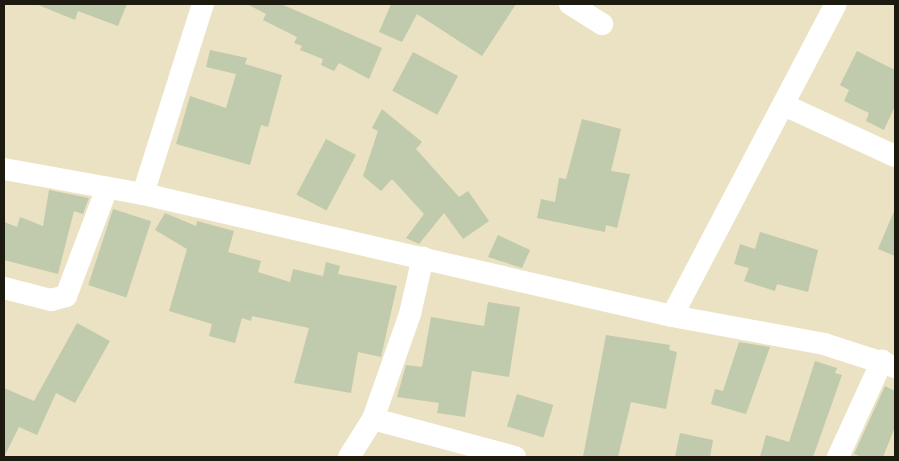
<!DOCTYPE html>
<html>
<head>
<meta charset="utf-8">
<style>
  body { margin:0 }
  #map { position:relative; width:899px; height:461px; overflow:hidden; background:#eae2c2; font-family:Signika,sans-serif }
  div>[style] { position:absolute }
  .building>* { inset:0; background:#c0caac; transform-origin:0 0 }
  .minor>* { height:22px; margin:-11px; padding:0 11px; transform-origin:11px; border-radius:11px; background:#fff }
  span { translate:-50% -50%; white-space:nowrap; text-align:center; line-height:1.15; -webkit-text-stroke:5px #eae2c2; paint-order:stroke }
  .frame { position:absolute; inset:0; border:5px solid #1d1a0f; pointer-events:none }
</style>
</head>
<body>
<div id="map">
  <div class="building">
    <div style="clip-path:polygon(36px 4px,127px 4px,118px 26px,78px 11px,75px 20px)"></div>
    <div style="clip-path:polygon(247px 4px,281px 4px,382px 48px,369px 79px,339px 63px,334px 71px,321px 65px,323px 59px,300px 50px,302px 46px,294px 43px,297px 37px,263px 20px,266px 14px)"></div>
    <div style="clip-path:polygon(391px 4px,516px 4px,482px 56px,417px 14px,402px 42px,379px 32px)"></div>
    <div style="clip-path:polygon(210px 50px,247px 58px,245px 64px,282px 75px,268px 127px,261px 125px,250px 165px,176px 144px,190px 96px,226px 108px,236px 74px,206px 67px)"></div>
    <div style="clip-path:polygon(857px 51px,895px 70px,895px 106px,884px 130px,866px 121px,869px 113px,844px 101px,849px 90px,840px 85px)"></div>
    <div style="left:413px;top:52px;width:51px;height:44px;rotate:28deg"></div>
    <div style="clip-path:polygon(382px 109px,422px 142px,416px 149px,459px 197px,468px 191px,489px 221px,463px 239px,444px 213px,419px 244px,406px 238px,424px 214px,392px 179px,381px 191px,363px 176px,378px 131px,372px 128px)"></div>
    <div style="clip-path:polygon(582px 119px,621px 129px,611px 171px,630px 174px,617px 228px,606px 225px,605px 232px,537px 218px,541px 199px,555px 202px,559px 178px,566px 179px)"></div>
    <div style="left:326px;top:139px;width:34px;height:63px;rotate:28deg"></div>
    <div style="clip-path:polygon(49px 190px,89px 198px,83px 214px,74px 211px,58px 274px,4px 260px,4px 222px,17px 227px,20px 217px,43px 226px)"></div>
    <div style="left:113px;top:209px;width:40px;height:80px;rotate:18deg"></div>
    <div style="clip-path:polygon(895px 209px,895px 256px,878px 249px)"></div>
    <div style="clip-path:polygon(165px 213px,196px 226px,197px 221px,234px 231px,228px 252px,261px 261px,258px 272px,290px 282px,293px 269px,323px 276px,326px 262px,340px 266px,338px 274px,397px 286px,381px 357px,358px 352px,351px 393px,294px 383px,309px 328px,252px 316px,251px 321px,242px 318px,235px 343px,209px 336px,212px 324px,169px 311px,187px 249px,155px 230px)"></div>
    <div style="clip-path:polygon(760px 232px,818px 250px,808px 292px,777px 284px,775px 291px,744px 281px,749px 268px,734px 264px,740px 244px,755px 249px)"></div>
    <div style="clip-path:polygon(498px 235px,530px 250px,522px 268px,488px 257px)"></div>
    <div style="clip-path:polygon(488px 302px,520px 307px,509px 377px,472px 371px,465px 417px,437px 413px,439px 403px,397px 397px,406px 365px,422px 367px,431px 317px,484px 326px)"></div>
    <div style="clip-path:polygon(77px 323px,110px 341px,75px 403px,56px 393px,37px 435px,19px 427px,4px 457px,4px 388px,34px 401px)"></div>
    <div style="clip-path:polygon(606px 335px,670px 345px,669px 350px,677px 352px,666px 409px,631px 402px,618px 457px,583px 457px)"></div>
    <div style="clip-path:polygon(739px 342px,770px 347px,746px 414px,711px 404px,715px 389px,723px 391px)"></div>
    <div style="clip-path:polygon(815px 361px,837px 368px,835px 373px,842px 375px,813px 457px,760px 457px,766px 435px,789px 442px)"></div>
    <div style="clip-path:polygon(885px 386px,895px 391px,895px 427px,883px 457px,862px 457px,854px 454px)"></div>
    <div style="left:517px;top:394px;width:38px;height:34px;rotate:17deg"></div>
    <div style="clip-path:polygon(680px 433px,713px 440px,710px 457px,675px 457px)"></div>
  </div>
  <div class="minor">
    <div style="left:570px;top:4px;width:38px;rotate:32deg"></div>
    <div style="left:784px;top:105px;width:122px;rotate:24.7deg"></div>
    <div style="left:4px;top:169px;width:141px;rotate:10.2deg"></div>
    <div style="left:143px;top:194px;width:543px;rotate:12.99deg"></div>
    <div style="left:672px;top:316px;width:155px;rotate:10.4deg"></div>
    <div style="left:824px;top:344px;width:75px;rotate:17.9deg"></div>
    <div style="left:143px;top:194px;width:199px;rotate:-72.5deg"></div>
    <div style="left:4px;top:288px;width:49px;rotate:14.3deg"></div>
    <div style="left:51px;top:300px;width:16px;rotate:-15deg"></div>
    <div style="left:66px;top:296px;width:116px;rotate:-69.2deg"></div>
    <div style="left:672px;top:316px;width:352px;rotate:-62.3deg"></div>
    <div style="left:373px;top:419px;width:147px;rotate:15deg"></div>
    <div style="left:349px;top:457px;width:45px;rotate:-57.7deg"></div>
    <div style="left:373px;top:419px;width:111px;rotate:-70.6deg"></div>
    <div style="left:410px;top:314px;width:58px;rotate:-77.2deg"></div>
    <div style="left:838px;top:457px;width:106px;rotate:-65.4deg"></div>
  </div>
  <div class="frame"></div>
</div>
</body>
</html>
